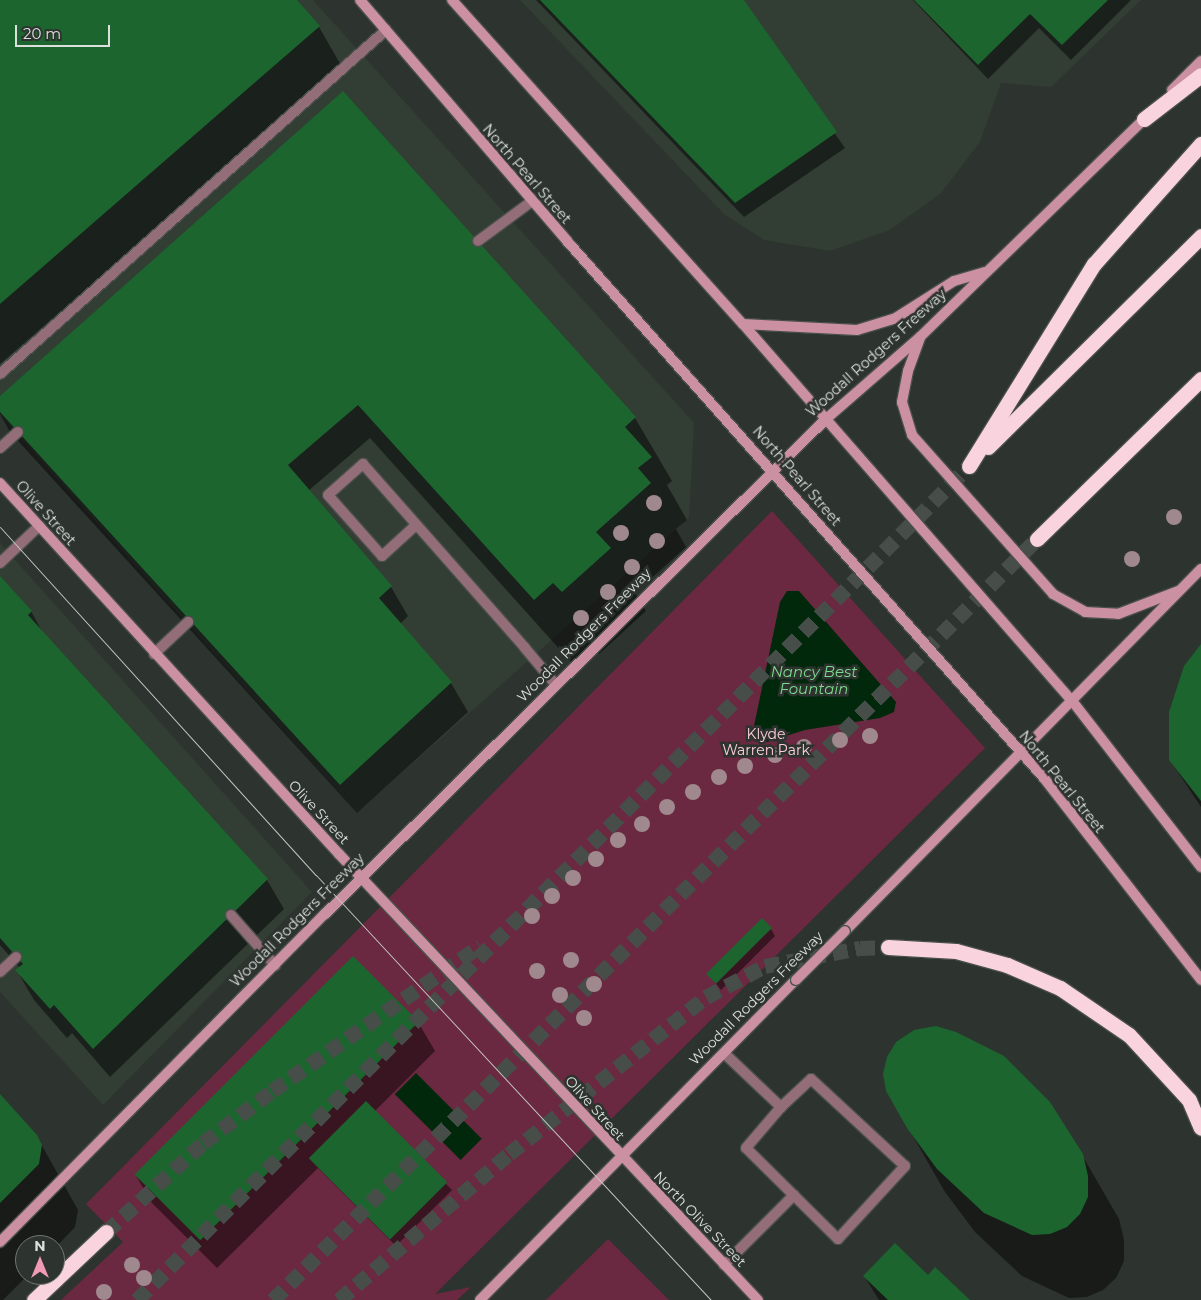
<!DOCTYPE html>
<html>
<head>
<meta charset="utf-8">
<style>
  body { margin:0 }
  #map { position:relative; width:1201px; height:1300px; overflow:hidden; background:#2d332e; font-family:Montserrat,sans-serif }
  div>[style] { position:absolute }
  .built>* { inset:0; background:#323d33 }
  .green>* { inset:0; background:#6b2841 }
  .water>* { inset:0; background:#02280c; transform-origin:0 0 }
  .shadow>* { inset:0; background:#0007 }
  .building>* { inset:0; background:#1c652f; transform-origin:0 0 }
  .motorway-tunnel>* { height:15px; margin-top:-7.5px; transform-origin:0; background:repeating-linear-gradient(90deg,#474d48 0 15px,transparent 0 23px) }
  .roads { filter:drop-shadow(1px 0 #494f4a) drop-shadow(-1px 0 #494f4a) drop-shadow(0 1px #494f4a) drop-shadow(0 -1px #494f4a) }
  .service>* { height:10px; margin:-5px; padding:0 5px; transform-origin:5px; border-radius:5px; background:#936e79 }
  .secondary>* { height:10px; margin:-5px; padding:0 5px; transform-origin:5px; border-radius:5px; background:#cb90a1 }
  .motorway>* { height:15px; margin:-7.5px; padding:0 7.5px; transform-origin:7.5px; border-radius:7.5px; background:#f9d4de }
  .tram>* { height:1px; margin:-0.5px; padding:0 0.5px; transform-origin:0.5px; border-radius:0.5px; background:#c4c8c5 }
  .bridges { filter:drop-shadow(1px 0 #494f4a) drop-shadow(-1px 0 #494f4a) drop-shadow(0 1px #494f4a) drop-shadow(0 -1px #494f4a) }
  .secondary-bridge>* { height:10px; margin:-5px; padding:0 5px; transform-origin:5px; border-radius:5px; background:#cb90a1 }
  .trees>* { width:16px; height:16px; margin:-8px; border-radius:50%; background:#a0898e }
  span { translate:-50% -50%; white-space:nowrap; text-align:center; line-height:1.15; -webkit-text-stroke:5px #2d332e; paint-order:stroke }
  .street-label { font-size:14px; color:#dce0dd }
  .park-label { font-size:14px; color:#ffcfdd }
  .water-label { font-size:15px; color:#7cda8d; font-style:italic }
  .north { position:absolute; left:15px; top:1235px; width:50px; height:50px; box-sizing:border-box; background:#2d332e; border:1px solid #737874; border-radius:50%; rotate:0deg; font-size:14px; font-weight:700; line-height:20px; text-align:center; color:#dce0dd }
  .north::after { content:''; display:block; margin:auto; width:18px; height:22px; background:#f09ab5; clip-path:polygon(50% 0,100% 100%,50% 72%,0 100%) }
  .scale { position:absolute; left:15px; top:25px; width:95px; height:22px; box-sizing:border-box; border:2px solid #dce0dd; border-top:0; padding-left:6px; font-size:15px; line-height:18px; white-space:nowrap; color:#dce0dd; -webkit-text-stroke:4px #2d332e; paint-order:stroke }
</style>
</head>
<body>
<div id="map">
  <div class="built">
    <div style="clip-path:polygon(0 0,313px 0,694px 423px,689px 518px,357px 813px,0 415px)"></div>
    <div style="clip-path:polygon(520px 0,1141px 0,1051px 87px,1001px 83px,980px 142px,941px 193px,890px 230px,830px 251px,764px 240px,724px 214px)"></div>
    <div style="clip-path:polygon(0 543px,312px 892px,103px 1105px,0 992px)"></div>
  </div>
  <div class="green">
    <div style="clip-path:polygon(772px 511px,985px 748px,435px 1294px,471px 1287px,457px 1300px,61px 1300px,123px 1242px,86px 1204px)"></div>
    <div style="clip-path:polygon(608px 1239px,669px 1300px,546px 1300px)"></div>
  </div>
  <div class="water">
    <div style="clip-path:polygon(787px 591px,799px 591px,896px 702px,894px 712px,880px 718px,805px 730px,767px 742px,757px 739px,754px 726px,780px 602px)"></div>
    <div style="left:416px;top:1073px;width:93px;height:30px;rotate:45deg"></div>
  </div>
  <div class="shadow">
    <div style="clip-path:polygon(0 0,295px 0,319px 27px,342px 67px,0 364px)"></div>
    <div style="clip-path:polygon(536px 0,742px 0,845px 148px,744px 217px)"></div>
    <div style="clip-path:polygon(913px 0,1131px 0,1071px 60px,1039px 28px,988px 79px)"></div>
    <div style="clip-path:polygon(343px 92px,635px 418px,672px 481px,667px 485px,687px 520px,676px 529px,686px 547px,635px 593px,646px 611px,599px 654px,590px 645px,571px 662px,370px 438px,308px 491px,391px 587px,408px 616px,400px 624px,451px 683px,468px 712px,357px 813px,10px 432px,0 414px,0 397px)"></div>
    <div style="clip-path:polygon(0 578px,31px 611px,44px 635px,267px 880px,284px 909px,110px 1077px,72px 1033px,67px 1038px,34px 1000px,17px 971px,20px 968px,0 945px)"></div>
    <div style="clip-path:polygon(1201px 646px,1201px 807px,1170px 760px)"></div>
    <div style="clip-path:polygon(771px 929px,775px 936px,721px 990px,709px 975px)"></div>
    <div style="clip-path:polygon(418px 1022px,435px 1051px,375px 1111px,452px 1190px,396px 1246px,318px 1168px,217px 1268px,152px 1203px,135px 1174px)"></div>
    <div style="clip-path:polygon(887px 1091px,1082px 1155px,1119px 1219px,1124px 1240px,1124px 1261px,1116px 1278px,1103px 1290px,1087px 1297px,1069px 1298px,1022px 1276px,975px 1232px,945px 1192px)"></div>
    <div style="clip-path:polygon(0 1095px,36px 1135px,78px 1210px,75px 1227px,55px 1248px,25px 1245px,25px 1275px,28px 1275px,3px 1300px,0 1300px)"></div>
    <div style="clip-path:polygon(864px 1276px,928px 1276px,968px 1300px,879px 1300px)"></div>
  </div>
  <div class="building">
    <div style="clip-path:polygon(0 0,297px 0,320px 26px,0 304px)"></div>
    <div style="clip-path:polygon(540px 0,744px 0,837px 132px,735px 203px)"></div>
    <div style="clip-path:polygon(914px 0,1108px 0,1062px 45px,1030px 14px,978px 65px)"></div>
    <div style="clip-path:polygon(343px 91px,636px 417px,625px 427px,652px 457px,638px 468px,651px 483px,596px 532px,611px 548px,562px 592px,553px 583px,534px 600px,358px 405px,288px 465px,392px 586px,379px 598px,452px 682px,340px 785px,0 412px,0 396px)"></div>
    <div style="clip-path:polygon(0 576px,32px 611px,28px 615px,268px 879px,93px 1049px,54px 1005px,50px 1009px,15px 970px,23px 964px,0 938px)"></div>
    <div style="clip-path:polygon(1201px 644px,1201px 801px,1169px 760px,1169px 712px,1184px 666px)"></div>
    <div style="left:762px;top:918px;width:14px;height:79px;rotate:45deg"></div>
    <div style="left:353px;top:956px;width:93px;height:309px;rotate:45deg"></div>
    <div style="clip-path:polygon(936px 1026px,956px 1032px,1004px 1056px,1050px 1102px,1083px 1154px,1088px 1176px,1088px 1197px,1080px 1214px,1067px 1227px,1050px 1234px,1032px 1235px,984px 1213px,937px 1169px,907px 1128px,886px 1091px,883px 1074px,887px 1057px,896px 1042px,914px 1030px)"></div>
    <div style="clip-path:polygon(0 1094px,37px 1135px,42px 1145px,39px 1164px,0 1203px)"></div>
    <div style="left:366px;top:1101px;width:115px;height:81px;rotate:45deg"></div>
    <div style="clip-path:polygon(895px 1243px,928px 1275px,935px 1267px,970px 1300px,888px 1300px,863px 1276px)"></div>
  </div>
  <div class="motorway-tunnel">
    <div style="left:106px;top:1232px;width:132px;rotate:-42.5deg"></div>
    <div style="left:203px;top:1143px;width:86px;rotate:-37deg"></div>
    <div style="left:272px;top:1091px;width:254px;rotate:-34.9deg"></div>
    <div style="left:137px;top:1300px;width:1178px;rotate:-45.07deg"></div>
    <div style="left:273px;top:1300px;width:1078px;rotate:-44.89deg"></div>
    <div style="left:339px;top:1300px;width:224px;rotate:-40.7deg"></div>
    <div style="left:509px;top:1154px;width:252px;rotate:-38.6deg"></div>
    <div style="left:706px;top:997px;width:67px;rotate:-27.7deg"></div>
    <div style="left:765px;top:966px;width:97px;rotate:-10.7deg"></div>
    <div style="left:860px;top:948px;width:28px;rotate:-2deg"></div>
  </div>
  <div class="roads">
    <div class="service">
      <div style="left:478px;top:241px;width:67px;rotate:-36.5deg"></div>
      <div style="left:0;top:374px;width:517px;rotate:-41.71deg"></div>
      <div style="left:0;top:448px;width:24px;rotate:-42deg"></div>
      <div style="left:416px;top:525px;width:46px;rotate:137.6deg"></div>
      <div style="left:382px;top:556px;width:81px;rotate:-131.5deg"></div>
      <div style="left:328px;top:495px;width:47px;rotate:-41.5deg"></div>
      <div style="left:363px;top:464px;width:245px;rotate:48.6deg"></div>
      <div style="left:525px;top:648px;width:48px;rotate:50deg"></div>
      <div style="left:0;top:563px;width:54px;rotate:-43.5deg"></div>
      <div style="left:154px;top:654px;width:47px;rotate:-43.3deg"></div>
      <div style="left:231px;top:915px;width:67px;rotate:48.7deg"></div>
      <div style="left:0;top:972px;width:22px;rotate:-43deg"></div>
      <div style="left:724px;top:1053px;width:79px;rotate:43.5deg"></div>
      <div style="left:781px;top:1107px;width:41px;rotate:-43deg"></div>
      <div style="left:811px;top:1079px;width:128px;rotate:42.8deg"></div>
      <div style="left:905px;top:1166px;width:99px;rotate:132.5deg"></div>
      <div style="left:838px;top:1239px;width:129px;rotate:-135.3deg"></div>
      <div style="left:746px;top:1148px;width:54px;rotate:-49.5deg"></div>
      <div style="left:724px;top:1265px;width:99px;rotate:-45deg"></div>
    </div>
    <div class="secondary">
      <div style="left:360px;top:0;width:318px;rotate:49.3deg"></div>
      <div style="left:567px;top:241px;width:718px;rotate:48.39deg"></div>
      <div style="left:1044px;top:778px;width:256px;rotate:52.1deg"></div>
      <div style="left:452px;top:0;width:435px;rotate:48.1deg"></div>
      <div style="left:743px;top:324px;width:502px;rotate:48.88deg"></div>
      <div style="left:1073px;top:702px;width:209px;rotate:52.2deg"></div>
      <div style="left:1172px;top:90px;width:41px;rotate:-45deg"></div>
      <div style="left:743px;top:324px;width:114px;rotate:3deg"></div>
      <div style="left:857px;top:330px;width:39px;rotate:-17deg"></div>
      <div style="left:894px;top:319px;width:71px;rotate:-32.3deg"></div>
      <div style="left:954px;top:281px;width:32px;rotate:-16deg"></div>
      <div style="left:920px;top:338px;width:35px;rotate:110deg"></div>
      <div style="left:908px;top:371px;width:32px;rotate:101deg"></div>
      <div style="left:902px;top:402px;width:34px;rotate:73deg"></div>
      <div style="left:912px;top:435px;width:213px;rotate:48.4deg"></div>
      <div style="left:1053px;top:594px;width:37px;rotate:29deg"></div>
      <div style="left:1085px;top:612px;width:33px;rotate:3deg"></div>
      <div style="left:1118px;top:614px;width:64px;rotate:-21deg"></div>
      <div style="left:0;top:483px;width:503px;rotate:47.58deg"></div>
      <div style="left:339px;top:854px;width:612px;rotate:46.79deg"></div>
      <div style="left:845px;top:931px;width:508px;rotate:-45.48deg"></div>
      <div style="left:0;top:1242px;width:462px;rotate:-45.3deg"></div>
      <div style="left:325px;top:914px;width:703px;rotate:-44.65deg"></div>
      <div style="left:825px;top:420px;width:126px;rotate:-41.1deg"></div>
      <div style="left:920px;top:337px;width:318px;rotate:-44.2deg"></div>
      <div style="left:480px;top:1300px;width:450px;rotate:-45.4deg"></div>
    </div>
    <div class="motorway">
      <div style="left:1144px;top:119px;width:72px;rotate:-37.7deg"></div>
      <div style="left:988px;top:447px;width:300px;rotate:-44.7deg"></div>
      <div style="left:969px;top:466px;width:238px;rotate:-58.3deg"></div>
      <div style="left:1094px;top:264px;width:161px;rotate:-48.3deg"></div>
      <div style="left:1037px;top:539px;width:229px;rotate:-44.3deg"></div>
      <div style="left:888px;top:947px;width:68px;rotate:3.4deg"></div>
      <div style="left:956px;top:951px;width:53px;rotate:15.4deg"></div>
      <div style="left:1007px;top:965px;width:58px;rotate:23.5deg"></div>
      <div style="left:1060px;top:988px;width:83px;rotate:34.3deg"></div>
      <div style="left:1129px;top:1035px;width:88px;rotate:47.3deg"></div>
      <div style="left:1189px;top:1100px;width:30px;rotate:67deg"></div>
      <div style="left:34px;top:1300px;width:99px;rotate:-43.4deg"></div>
    </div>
  </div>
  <div class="tram">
    <div style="left:0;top:527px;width:470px;rotate:47.8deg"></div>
    <div style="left:316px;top:875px;width:580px;rotate:47.1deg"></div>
  </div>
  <div class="bridges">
    <div class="secondary-bridge">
      <div style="left:796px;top:980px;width:69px;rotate:-45deg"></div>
    </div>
  </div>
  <div class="trees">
    <div style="left:654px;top:503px"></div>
    <div style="left:1174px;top:517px"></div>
    <div style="left:621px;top:533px"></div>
    <div style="left:657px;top:541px"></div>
    <div style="left:1132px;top:559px"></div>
    <div style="left:632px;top:567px"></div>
    <div style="left:608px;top:592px"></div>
    <div style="left:581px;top:618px"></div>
    <div style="left:870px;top:736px"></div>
    <div style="left:840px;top:740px"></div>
    <div style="left:804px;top:747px"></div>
    <div style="left:775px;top:755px"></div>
    <div style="left:745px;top:766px"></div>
    <div style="left:719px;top:777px"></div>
    <div style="left:693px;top:792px"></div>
    <div style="left:667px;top:807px"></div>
    <div style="left:642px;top:824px"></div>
    <div style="left:618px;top:840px"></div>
    <div style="left:596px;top:859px"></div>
    <div style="left:573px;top:878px"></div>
    <div style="left:552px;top:896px"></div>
    <div style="left:532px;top:916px"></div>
    <div style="left:571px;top:960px"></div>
    <div style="left:537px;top:971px"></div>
    <div style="left:594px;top:984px"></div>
    <div style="left:560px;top:995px"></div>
    <div style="left:584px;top:1018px"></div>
    <div style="left:132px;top:1265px"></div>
    <div style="left:144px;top:1278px"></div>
    <div style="left:104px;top:1292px"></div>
  </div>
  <div class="street-label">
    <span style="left:527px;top:174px;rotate:49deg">North Pearl Street</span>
    <span style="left:876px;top:353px;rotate:-42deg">Woodall Rodgers Freeway</span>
    <span style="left:797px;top:476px;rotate:49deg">North Pearl Street</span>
    <span style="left:46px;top:513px;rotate:48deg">Olive Street</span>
    <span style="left:584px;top:635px;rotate:-45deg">Woodall Rodgers Freeway</span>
    <span style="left:1062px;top:782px;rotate:51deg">North Pearl Street</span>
    <span style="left:319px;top:812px;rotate:47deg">Olive Street</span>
    <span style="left:297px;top:920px;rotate:-45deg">Woodall Rodgers Freeway</span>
    <span style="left:756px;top:998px;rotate:-45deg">Woodall Rodgers Freeway</span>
    <span style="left:595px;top:1108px;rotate:48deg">Olive Street</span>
    <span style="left:700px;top:1219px;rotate:46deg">North Olive Street</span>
  </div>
  <div class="park-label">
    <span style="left:766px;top:742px">Klyde<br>Warren Park</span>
  </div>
  <div class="water-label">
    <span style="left:814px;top:680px">Nancy Best<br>Fountain</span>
  </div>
  <div class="north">N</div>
  <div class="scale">20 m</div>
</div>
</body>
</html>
